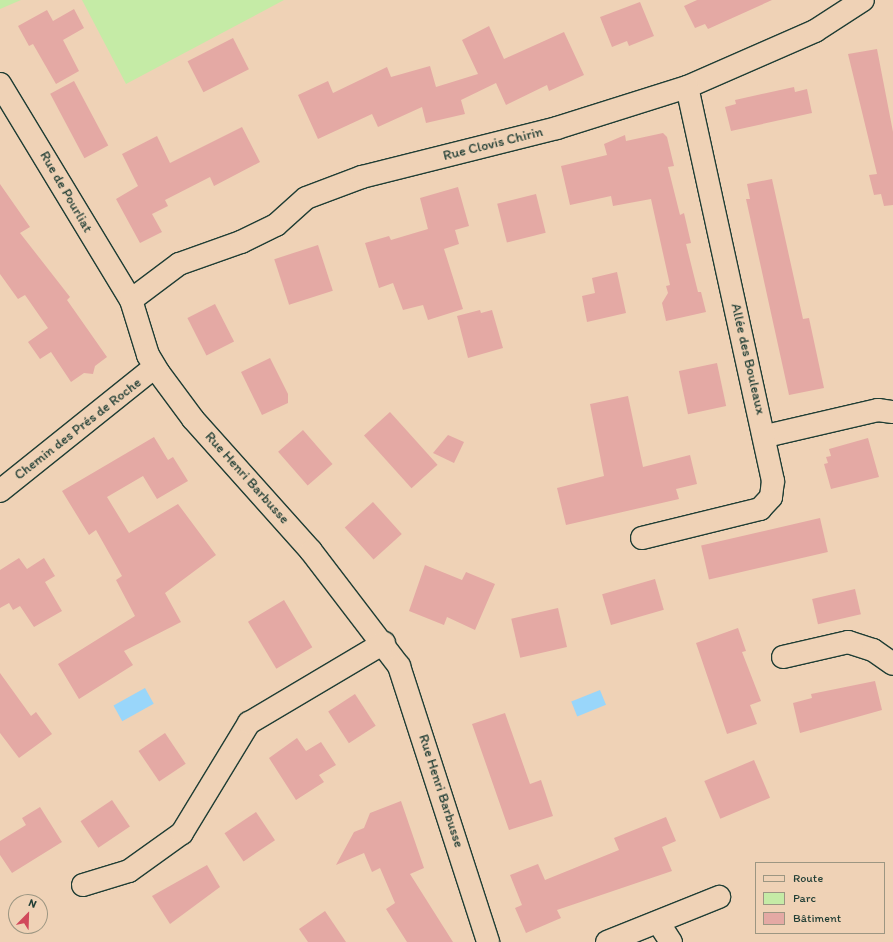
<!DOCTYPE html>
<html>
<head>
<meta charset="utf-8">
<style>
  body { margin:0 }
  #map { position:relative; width:893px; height:942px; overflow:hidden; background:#efd2b6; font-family:Itim,sans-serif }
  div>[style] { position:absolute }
  .green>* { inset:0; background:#c5eba6 }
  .water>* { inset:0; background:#99d6fa; transform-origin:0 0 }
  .building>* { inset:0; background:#e4a9a4; transform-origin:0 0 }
  .roads { filter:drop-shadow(1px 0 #1f3d34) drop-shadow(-1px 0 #1f3d34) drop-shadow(0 1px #1f3d34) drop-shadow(0 -1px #1f3d34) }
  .minor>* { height:22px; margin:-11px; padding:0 11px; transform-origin:11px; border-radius:11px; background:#efd2b6 }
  span { translate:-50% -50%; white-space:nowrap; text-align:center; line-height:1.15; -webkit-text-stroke:3.5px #efd2b6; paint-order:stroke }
  .street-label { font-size:14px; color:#1f3d34 }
  .legend { position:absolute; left:755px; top:862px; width:130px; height:72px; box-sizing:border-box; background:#efd2b6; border:1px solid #9c9682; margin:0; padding:5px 7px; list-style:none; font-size:12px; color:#1f3d34 }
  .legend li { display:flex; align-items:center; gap:8px; height:20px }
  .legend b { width:20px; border:1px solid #9c9682 }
  .north { position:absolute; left:8px; top:894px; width:40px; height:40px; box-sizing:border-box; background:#efd2b6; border:1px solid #9c9682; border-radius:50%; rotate:23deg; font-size:11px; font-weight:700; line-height:16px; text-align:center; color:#1f3d34 }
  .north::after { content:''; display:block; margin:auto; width:14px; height:18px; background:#d1495b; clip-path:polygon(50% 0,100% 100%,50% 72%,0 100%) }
</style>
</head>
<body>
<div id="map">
  <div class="green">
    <div style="clip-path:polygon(0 0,21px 0,0 9px)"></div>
    <div style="clip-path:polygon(82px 0,284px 0,126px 84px)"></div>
  </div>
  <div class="water">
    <div style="left:145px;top:688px;width:18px;height:36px;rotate:61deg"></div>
    <div style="left:600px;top:690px;width:16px;height:31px;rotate:68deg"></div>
  </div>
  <div class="building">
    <div style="clip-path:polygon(697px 0,772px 0,708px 29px,705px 24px,695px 28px,684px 6px)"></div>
    <div style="clip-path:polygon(640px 2px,654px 36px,629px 46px,627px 41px,612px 47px,600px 17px)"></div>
    <div style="clip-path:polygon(74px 9px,84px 28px,63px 40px,79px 71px,56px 84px,33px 44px,29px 46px,18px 26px,47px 10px,53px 21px)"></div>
    <div style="clip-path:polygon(489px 26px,504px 59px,564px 32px,584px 75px,549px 91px,547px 85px,506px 105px,496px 83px,461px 100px,465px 114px,426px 123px,422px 107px,378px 127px,372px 114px,318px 139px,298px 95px,328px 81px,333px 93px,387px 67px,391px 77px,430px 66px,436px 87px,478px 74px,462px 40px)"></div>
    <div style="left:233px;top:38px;width:35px;height:51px;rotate:63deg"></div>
    <div style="clip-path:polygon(877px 49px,893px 132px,893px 205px,884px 206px,881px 194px,874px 195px,869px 175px,877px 174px,848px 54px)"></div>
    <div style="left:74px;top:81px;width:73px;height:27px;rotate:62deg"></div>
    <div style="clip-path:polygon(794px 87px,795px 92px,807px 89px,812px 113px,731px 131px,725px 107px,736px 104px,735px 100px)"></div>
    <div style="clip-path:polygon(242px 127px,260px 162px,214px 186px,210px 177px,165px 200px,168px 206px,152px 214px,162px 232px,140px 243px,116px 199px,138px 186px,122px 154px,157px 136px,170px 163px)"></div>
    <div style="clip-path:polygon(663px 133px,667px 137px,674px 166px,668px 167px,680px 215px,684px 213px,691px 243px,686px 244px,698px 292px,701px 292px,706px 312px,666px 321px,662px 303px,668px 293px,666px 286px,670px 285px,651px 199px,613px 206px,611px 196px,570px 205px,561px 166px,607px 155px,604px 144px,625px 135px,626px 141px)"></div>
    <div style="clip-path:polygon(772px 179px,803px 319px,809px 318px,824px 388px,789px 395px,746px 199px,750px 199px,747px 184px)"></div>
    <div style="clip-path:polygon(0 184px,30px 227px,20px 233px,70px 297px,67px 300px,107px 357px,95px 366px,93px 374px,84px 373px,71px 382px,51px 352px,40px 359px,28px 342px,48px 328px,25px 295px,18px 299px,0 274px)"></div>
    <div style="clip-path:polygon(458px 187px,469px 226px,455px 230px,459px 244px,444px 249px,463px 309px,428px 320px,423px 305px,403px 310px,393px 283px,379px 288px,365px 243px,389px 236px,391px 240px,428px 229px,420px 198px)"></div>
    <div style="left:536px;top:194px;width:40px;height:40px;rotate:76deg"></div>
    <div style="left:318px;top:245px;width:48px;height:46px;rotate:72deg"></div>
    <div style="clip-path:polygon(617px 272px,626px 313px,587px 322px,582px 296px,595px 293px,592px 278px)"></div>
    <div style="left:215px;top:304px;width:42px;height:31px;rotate:63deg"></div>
    <div style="clip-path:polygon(480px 310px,481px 313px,492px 310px,503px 348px,468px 358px,457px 316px)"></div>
    <div style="clip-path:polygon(270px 358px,288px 394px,288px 403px,262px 415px,241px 372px)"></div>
    <div style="left:717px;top:363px;width:44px;height:39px;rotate:78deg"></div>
    <div style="clip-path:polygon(628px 396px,643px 467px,690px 455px,697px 484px,676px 489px,679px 499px,566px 525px,557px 488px,604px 476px,590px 404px)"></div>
    <div style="left:390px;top:412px;width:71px;height:35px;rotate:48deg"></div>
    <div style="left:303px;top:430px;width:45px;height:33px;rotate:49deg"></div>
    <div style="clip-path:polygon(448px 435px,464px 442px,454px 463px,433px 453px)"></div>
    <div style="clip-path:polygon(154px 437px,168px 460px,173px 457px,188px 481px,157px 499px,143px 476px,107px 497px,129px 533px,178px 504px,216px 555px,165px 593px,181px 622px,124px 651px,133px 665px,79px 699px,58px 664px,135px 616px,116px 580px,122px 576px,96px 530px,89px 535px,62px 491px)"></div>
    <div style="clip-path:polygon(868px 438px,879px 477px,831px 489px,824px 464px,828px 463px,826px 457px,831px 456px,829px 449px)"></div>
    <div style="left:373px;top:502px;width:43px;height:38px;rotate:48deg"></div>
    <div style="left:820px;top:518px;width:35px;height:122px;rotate:77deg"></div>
    <div style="clip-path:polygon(19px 558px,27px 569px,44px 558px,55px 576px,45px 582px,62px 611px,34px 627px,20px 606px,13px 610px,9px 603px,0 608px,0 570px)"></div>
    <div style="clip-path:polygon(425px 565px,462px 580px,466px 572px,495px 584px,475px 630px,447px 617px,444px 625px,409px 611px)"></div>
    <div style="left:655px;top:579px;width:32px;height:55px;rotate:74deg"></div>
    <div style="left:855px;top:589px;width:26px;height:44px;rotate:77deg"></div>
    <div style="left:284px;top:600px;width:55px;height:42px;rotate:59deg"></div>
    <div style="left:558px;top:608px;width:40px;height:48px;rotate:77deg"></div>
    <div style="clip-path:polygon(738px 628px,746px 651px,742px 652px,761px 701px,750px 705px,757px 724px,727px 734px,696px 643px)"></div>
    <div style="clip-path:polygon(0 673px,31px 716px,36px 712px,52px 734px,19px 758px,0 733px)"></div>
    <div style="clip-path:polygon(875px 681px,882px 710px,800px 733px,793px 703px,812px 698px,811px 694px)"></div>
    <div style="left:355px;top:694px;width:38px;height:32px;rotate:57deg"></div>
    <div style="clip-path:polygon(505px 713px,530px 784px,541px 780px,553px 816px,509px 830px,472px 724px)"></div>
    <div style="left:165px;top:733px;width:37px;height:32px;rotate:56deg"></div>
    <div style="clip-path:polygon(297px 738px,306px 751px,321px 742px,336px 765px,319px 775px,324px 782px,296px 800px,269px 758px)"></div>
    <div style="left:754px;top:760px;width:41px;height:54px;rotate:67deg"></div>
    <div style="left:112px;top:800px;width:32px;height:38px;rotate:56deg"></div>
    <div style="clip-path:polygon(401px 801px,424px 868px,410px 874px,453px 942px,407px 942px,386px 909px,395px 903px,380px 868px,372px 872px,364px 853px,336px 865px,354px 832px,364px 828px,370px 813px)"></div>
    <div style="clip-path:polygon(40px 807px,62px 842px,12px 873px,0 855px,0 841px,26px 825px,22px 818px)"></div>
    <div style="left:256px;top:812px;width:34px;height:38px;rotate:56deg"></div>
    <div style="clip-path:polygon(666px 817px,676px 841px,662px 847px,672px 871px,557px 910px,561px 918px,526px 933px,515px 908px,522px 905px,510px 875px,538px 864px,545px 880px,619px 850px,614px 838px)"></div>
    <div style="clip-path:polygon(207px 865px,220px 887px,170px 924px,152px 896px)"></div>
    <div style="clip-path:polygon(325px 911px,346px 942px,308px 942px,299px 929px)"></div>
  </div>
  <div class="roads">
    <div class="minor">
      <div style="left:0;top:84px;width:253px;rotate:58.8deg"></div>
      <div style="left:131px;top:300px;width:58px;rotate:72.8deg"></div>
      <div style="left:148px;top:355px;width:21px;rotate:59deg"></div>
      <div style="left:159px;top:373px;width:57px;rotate:53.5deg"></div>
      <div style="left:193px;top:419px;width:177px;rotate:48.2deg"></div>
      <div style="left:311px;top:551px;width:145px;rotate:52.6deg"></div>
      <div style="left:399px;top:666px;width:290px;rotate:72.1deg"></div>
      <div style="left:131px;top:300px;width:60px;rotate:-36.9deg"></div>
      <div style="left:179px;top:264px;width:66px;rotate:-19.5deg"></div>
      <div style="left:241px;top:242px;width:39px;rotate:-26deg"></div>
      <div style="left:276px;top:225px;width:40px;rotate:-42deg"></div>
      <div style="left:306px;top:198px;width:60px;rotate:-20.6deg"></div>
      <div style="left:362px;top:177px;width:201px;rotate:-14.1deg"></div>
      <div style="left:557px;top:128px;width:136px;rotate:-17.5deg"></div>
      <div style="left:687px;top:87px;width:140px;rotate:-23.6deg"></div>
      <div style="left:815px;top:31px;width:57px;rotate:-32.9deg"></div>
      <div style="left:766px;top:436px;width:115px;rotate:-13.1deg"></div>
      <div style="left:878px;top:410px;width:15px;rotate:8deg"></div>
      <div style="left:0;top:491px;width:198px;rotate:-38.7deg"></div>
      <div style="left:642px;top:538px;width:122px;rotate:-13.8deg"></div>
      <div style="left:760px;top:509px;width:16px;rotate:-47deg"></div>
      <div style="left:771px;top:497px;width:16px;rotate:-83deg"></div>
      <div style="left:773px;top:481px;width:403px;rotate:-102.3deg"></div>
      <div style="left:783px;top:657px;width:67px;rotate:-13deg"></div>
      <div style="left:848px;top:642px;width:26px;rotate:18deg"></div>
      <div style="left:873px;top:650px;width:24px;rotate:35deg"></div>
      <div style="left:83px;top:885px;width:48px;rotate:-16.9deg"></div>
      <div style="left:129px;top:871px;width:65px;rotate:-35.6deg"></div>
      <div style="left:182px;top:833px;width:129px;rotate:-58.7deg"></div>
      <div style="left:249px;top:723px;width:157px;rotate:-30.7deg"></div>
      <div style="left:658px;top:922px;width:24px;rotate:57deg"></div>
      <div style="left:607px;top:942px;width:121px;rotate:-21.9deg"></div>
    </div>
  </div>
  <div class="street-label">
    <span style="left:493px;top:144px;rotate:-14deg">Rue Clovis Chirin</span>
    <span style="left:66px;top:192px;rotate:60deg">Rue de Pourliat</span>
    <span style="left:748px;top:359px;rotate:77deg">Allée des Bouleaux</span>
    <span style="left:78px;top:429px;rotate:-38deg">Chemin des Prés de Roche</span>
    <span style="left:247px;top:478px;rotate:48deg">Rue Henri Barbusse</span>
    <span style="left:441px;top:791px;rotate:72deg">Rue Henri Barbusse</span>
  </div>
  <ul class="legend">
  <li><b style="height:5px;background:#efd2b6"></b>Route</li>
  <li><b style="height:11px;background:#c5eba6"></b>Parc</li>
  <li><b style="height:11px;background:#e4a9a4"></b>Bâtiment</li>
  </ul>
  <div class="north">N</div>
</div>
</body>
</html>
